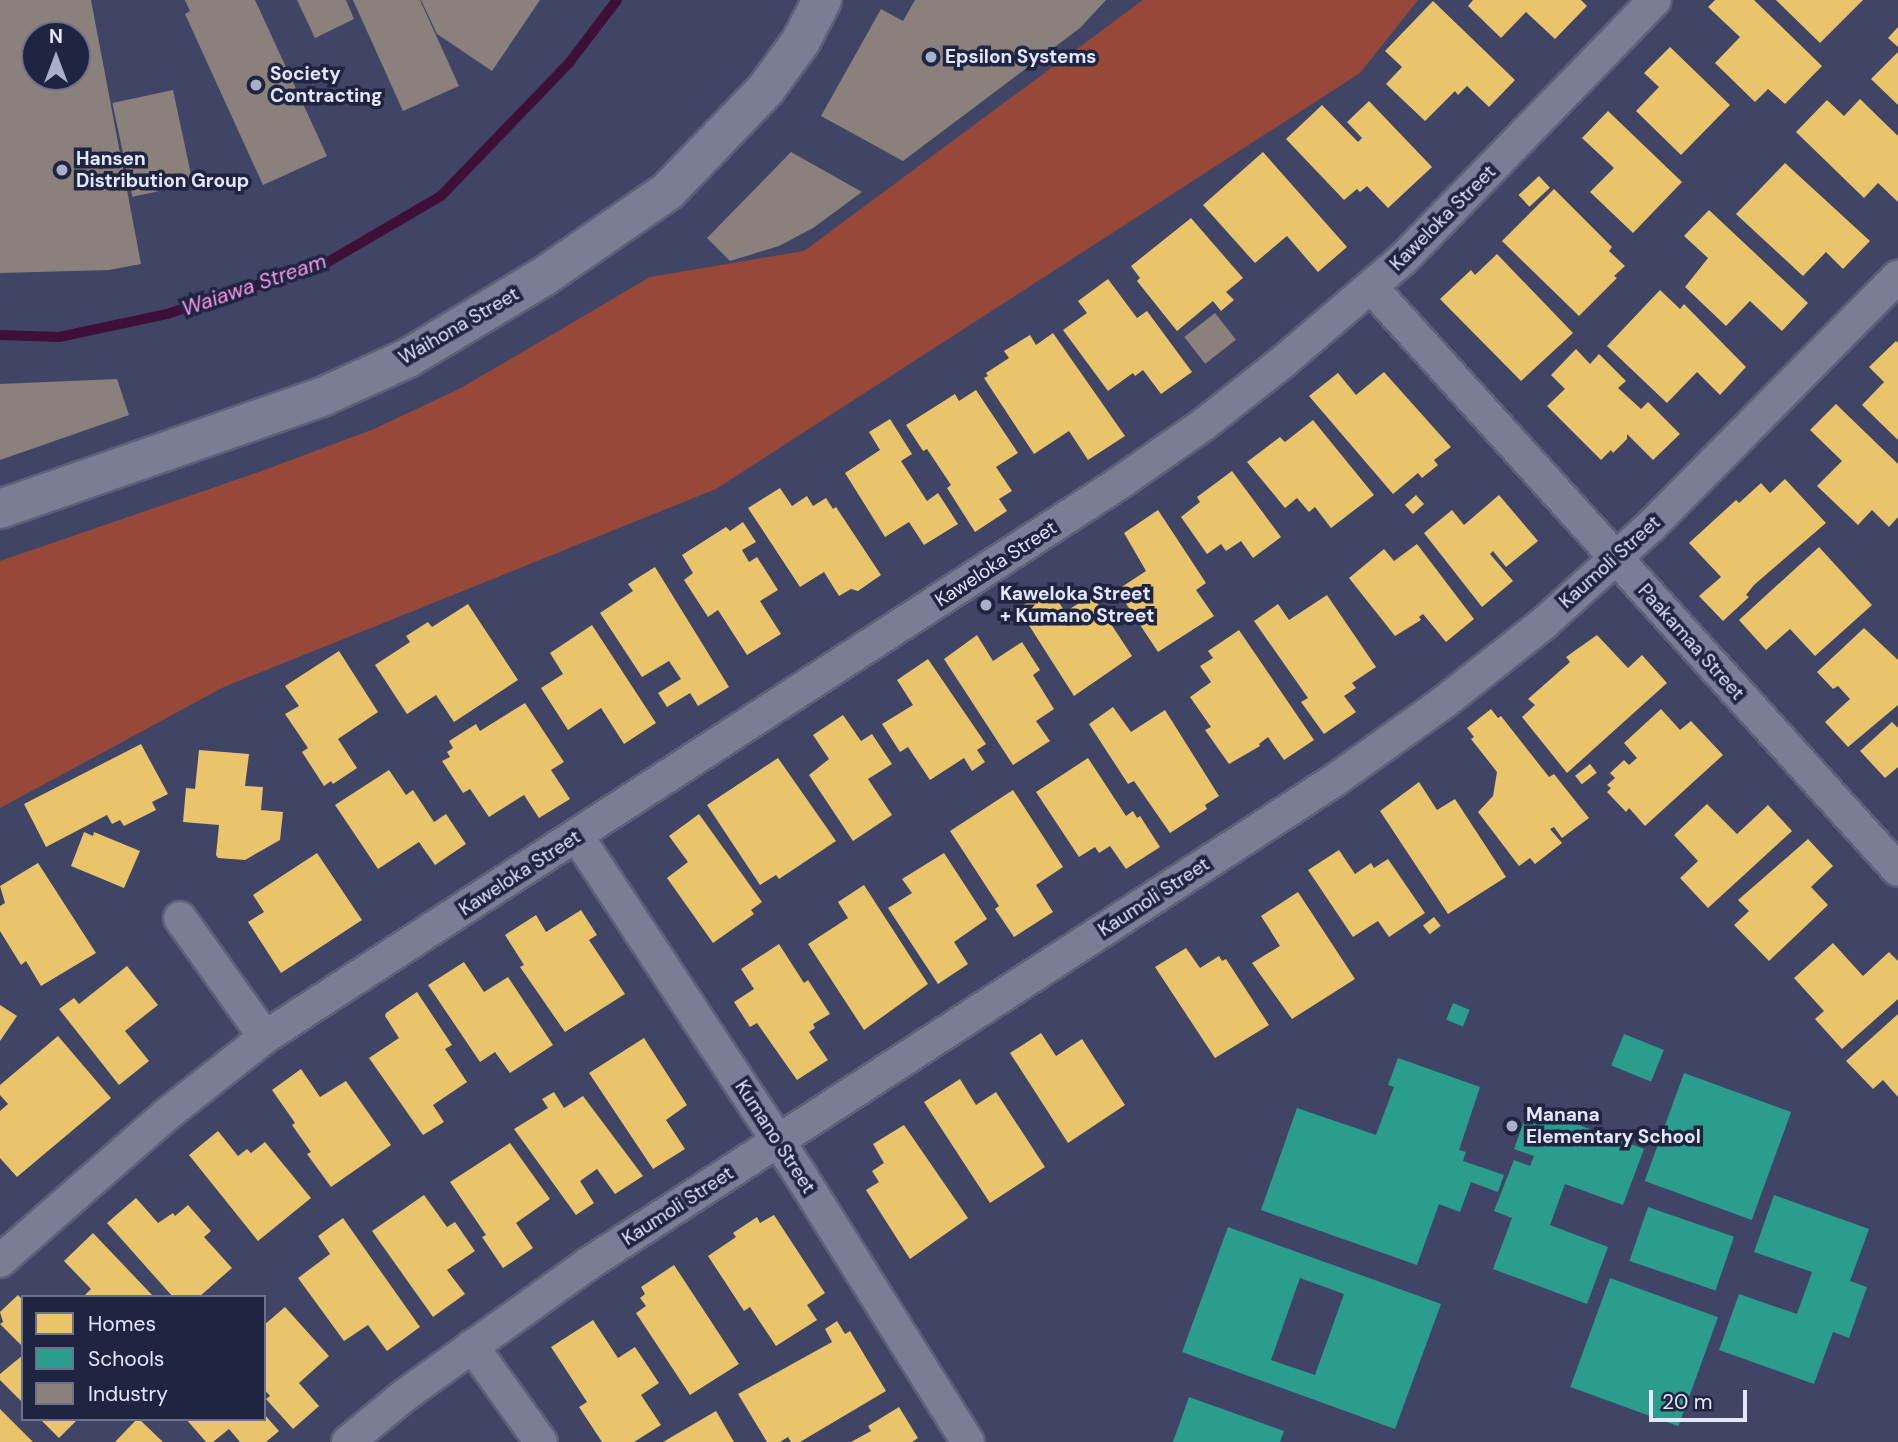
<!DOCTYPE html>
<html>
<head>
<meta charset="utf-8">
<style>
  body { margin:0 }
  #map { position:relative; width:1898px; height:1442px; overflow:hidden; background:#404566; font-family:"DM Sans",sans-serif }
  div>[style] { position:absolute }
  .green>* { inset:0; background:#974839 }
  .homes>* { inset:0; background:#e9c46a; transform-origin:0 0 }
  .schools>* { inset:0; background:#2a9d8f; transform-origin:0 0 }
  .industry>* { inset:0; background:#8a817c; transform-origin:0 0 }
  .stream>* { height:10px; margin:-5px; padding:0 5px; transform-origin:5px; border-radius:5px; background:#3d0f39 }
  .roads { filter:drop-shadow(2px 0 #5c6079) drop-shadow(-2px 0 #5c6079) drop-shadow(0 2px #5c6079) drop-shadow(0 -2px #5c6079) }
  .street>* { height:32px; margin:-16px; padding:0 16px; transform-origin:16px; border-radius:16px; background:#797e96 }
  .secondary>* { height:38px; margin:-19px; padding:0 19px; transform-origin:19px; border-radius:19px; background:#797e96 }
  .dots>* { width:19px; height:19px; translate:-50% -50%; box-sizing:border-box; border:4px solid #1f2440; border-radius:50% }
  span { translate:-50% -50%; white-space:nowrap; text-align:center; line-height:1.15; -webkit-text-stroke:7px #1f2440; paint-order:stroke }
  .poi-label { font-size:19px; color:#e3e8ff; font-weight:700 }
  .left { translate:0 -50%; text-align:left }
  .street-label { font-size:19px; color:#e3e8ff }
  .water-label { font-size:21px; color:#f897e5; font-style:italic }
  .legend { position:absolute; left:21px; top:1295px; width:245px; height:126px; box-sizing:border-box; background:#1f2440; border:2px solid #6d728c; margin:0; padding:9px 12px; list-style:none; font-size:21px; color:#e3e8ff }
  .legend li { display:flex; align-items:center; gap:14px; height:35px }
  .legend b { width:35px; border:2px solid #6d728c }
  .north { position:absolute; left:21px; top:21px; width:70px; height:70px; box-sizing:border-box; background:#1f2440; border:2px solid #6d728c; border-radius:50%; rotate:0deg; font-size:19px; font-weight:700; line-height:28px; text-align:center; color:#e3e8ff }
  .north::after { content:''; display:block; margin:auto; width:24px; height:32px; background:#aaafc9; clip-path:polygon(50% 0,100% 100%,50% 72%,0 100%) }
  .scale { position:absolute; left:1649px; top:1390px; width:98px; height:32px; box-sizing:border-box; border:4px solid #e3e8ff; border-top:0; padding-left:9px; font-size:21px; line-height:24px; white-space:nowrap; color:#e3e8ff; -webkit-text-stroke:5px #1f2440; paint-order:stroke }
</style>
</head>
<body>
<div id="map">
  <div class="green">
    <div style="clip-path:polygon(1143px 0,1418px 0,1360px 73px,716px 489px,224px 687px,0 808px,0 561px,259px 472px,374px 429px,461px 388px,650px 277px,804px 251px)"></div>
  </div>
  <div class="homes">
    <div style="clip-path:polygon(1473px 0,1581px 0,1587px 6px,1555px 39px,1526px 12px,1501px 38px,1468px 6px)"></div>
    <div style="clip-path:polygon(1715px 0,1754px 0,1822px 66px,1785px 104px,1768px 89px,1755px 102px,1715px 63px,1740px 37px,1708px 7px)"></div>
    <div style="clip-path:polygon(1776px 0,1863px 0,1820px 43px)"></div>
    <div style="clip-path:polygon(1433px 1px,1515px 80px,1489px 107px,1467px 86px,1458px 95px,1455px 91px,1425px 121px,1386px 84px,1402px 67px,1385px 51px)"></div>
    <div style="clip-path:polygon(1898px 27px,1898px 47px,1888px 38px)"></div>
    <div style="clip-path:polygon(1670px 47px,1730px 105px,1681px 155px,1636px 111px,1659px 87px,1644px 73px)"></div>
    <div style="clip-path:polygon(1898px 52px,1898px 105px,1871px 79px)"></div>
    <div style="clip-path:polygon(1860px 99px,1898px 136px,1898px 202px,1878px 183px,1864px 198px,1796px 132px,1827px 100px,1844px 116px)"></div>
    <div style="clip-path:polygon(1369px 101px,1432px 167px,1388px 208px,1367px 186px,1360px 192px,1357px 189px,1344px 200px,1286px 139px,1322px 105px,1358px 142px,1362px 138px,1347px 122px)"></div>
    <div style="clip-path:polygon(1608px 111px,1682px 182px,1633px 233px,1590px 192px,1614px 168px,1582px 138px)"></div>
    <div style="clip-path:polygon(1263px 152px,1347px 247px,1318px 272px,1287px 236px,1255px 263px,1203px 205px)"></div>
    <div style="clip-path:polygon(1785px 163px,1870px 241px,1843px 269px,1826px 252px,1803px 276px,1736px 214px)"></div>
    <div style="left:1539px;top:176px;width:16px;height:28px;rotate:47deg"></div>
    <div style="clip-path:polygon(1554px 189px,1612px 247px,1609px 251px,1625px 266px,1614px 276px,1617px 278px,1579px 316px,1502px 241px)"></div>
    <div style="clip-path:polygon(1709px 210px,1808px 303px,1782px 331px,1750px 301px,1726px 326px,1685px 287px,1708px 258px,1684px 236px)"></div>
    <div style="clip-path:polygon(1191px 218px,1243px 278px,1226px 292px,1234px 300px,1221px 311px,1213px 301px,1177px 331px,1137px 281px,1140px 278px,1131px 266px)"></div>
    <div style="clip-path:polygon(1497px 254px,1573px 333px,1521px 381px,1440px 299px,1471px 270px,1475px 275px)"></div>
    <div style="clip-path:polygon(1108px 279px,1137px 318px,1147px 311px,1192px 372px,1161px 394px,1143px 370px,1135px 376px,1133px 373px,1108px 391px,1063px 330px,1087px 313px,1078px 301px)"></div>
    <div style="clip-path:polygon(1660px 290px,1680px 309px,1684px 304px,1746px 367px,1720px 395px,1697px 372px,1667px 403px,1607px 346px)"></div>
    <div style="clip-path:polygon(1053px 333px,1125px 436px,1088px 460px,1069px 431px,1034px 454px,984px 378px,988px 376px,986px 373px,1009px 358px,1004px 351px,1030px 335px,1036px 345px)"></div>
    <div style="clip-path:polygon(1896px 341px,1898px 343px,1898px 440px,1862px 405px,1884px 382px,1869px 367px)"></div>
    <div style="clip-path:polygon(1576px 349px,1590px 364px,1599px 354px,1626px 381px,1618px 388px,1641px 409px,1648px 402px,1680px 434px,1653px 460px,1627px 434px,1627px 439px,1613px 453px,1611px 450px,1601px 460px,1547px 406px,1565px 389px,1551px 375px)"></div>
    <div style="clip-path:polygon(1384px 372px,1451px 447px,1434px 460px,1438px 465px,1422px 478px,1418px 473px,1393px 494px,1309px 396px,1338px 373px,1356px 395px)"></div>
    <div style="clip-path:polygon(976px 390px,1018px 453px,996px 467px,1012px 491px,999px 499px,1007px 511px,975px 532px,947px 488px,951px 485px,927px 449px,923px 451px,906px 425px,955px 394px,959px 401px)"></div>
    <div style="clip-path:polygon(1836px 404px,1898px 464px,1898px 517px,1889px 527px,1872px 510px,1858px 525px,1817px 486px,1842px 461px,1810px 430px)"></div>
    <div style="clip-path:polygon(890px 419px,912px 454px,901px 461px,927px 501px,938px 493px,958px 524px,924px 545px,909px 522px,885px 537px,845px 473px,880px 450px,869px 432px)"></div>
    <div style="clip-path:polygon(1313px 420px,1374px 495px,1331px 528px,1315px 507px,1309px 512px,1297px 498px,1285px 508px,1247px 462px,1280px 437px,1285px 442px)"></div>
    <div style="clip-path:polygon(1232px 471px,1281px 537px,1253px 558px,1241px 541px,1226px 551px,1221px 544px,1207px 554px,1181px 517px,1200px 502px,1197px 497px)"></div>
    <div style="clip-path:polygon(1785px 479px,1826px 523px,1754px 585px,1746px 595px,1749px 597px,1723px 621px,1699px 596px,1721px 577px,1689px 543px,1736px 500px,1739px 503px,1761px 483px,1770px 493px)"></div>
    <div style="clip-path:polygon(780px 488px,792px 506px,807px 496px,813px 506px,826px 498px,833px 509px,836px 507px,881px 575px,858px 591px,851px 589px,839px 596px,824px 572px,800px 587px,748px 508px)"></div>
    <div style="left:1416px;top:495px;width:12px;height:15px;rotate:48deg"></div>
    <div style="clip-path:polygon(1499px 495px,1538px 541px,1506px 567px,1493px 551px,1490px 554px,1513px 581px,1482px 607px,1424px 533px,1452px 510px,1464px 525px)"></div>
    <div style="clip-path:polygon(1158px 510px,1206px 583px,1196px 590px,1214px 616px,1158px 652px,1117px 590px,1146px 571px,1124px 533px)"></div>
    <div style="clip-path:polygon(743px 522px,756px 542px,742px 550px,749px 562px,757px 557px,778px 590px,760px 601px,781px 634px,747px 655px,718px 610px,708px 617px,684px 580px,693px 573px,682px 555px,726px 527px,730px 531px)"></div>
    <div style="clip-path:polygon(1417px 544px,1474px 619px,1446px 642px,1423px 614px,1419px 617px,1421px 620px,1395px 636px,1349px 578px,1384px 549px,1394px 561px)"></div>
    <div style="clip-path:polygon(1819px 547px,1872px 605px,1815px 656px,1790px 629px,1766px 650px,1739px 620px)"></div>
    <div style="clip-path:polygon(655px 567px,729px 687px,698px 706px,690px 693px,667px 707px,658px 693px,681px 679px,669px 661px,642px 677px,600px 613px,633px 591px,628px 584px)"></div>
    <div style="clip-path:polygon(1050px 588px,1065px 612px,1092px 595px,1132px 656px,1074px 696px,1018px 608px)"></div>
    <div style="clip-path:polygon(1327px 595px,1376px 667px,1352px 683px,1356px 688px,1344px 696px,1356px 712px,1324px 734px,1301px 702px,1308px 698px,1254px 621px,1278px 604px,1289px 620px)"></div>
    <div style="clip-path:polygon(468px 604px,518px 680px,454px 722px,436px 695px,407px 714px,375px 665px,410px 642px,406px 636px,428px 622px,432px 627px)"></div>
    <div style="clip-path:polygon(592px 625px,656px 723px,624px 744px,601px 708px,568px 730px,541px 688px,563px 674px,550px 653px)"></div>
    <div style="clip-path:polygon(1864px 628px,1898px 660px,1898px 705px,1848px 747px,1825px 722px,1850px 699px,1838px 686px,1833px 689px,1817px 672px)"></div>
    <div style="clip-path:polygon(1239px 630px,1314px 740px,1284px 760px,1268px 737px,1259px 744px,1260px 746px,1229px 764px,1205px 730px,1211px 727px,1190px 697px,1211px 682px,1200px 666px,1213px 658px,1208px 651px)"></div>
    <div style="clip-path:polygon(977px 635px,993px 661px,1022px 642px,1040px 670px,1033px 675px,1054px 709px,1036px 721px,1050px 741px,1013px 765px,944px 659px)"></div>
    <div style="clip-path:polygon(1597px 635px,1628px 668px,1642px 655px,1667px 683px,1567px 773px,1522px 717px,1535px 705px,1528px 699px,1570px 662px,1566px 657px)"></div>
    <div style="clip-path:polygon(339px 651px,378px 712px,338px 739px,357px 768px,333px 784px,331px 781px,324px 786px,302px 752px,308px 748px,285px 714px,299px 706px,285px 686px)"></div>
    <div style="clip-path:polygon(928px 659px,986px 744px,977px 750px,985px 762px,972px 771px,964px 758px,930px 780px,908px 747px,900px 752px,882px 724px,913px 705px,897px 680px)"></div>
    <div style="clip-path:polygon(525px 703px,564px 762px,551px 770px,570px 799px,539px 818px,524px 795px,489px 817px,470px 789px,463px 793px,442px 761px,450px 757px,447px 752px,453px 748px,449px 741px,476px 724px,480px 731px)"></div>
    <div style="clip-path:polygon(1113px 707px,1131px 732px,1165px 710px,1219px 796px,1205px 805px,1207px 809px,1170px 833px,1134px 781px,1128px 784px,1089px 724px)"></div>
    <div style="clip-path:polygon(1491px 709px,1498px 718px,1501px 716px,1549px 777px,1554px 774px,1589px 818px,1562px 838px,1554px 827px,1550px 829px,1562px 843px,1535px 864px,1530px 858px,1519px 866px,1478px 812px,1493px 796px,1497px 772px,1471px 739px,1474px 737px,1467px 728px)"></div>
    <div style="clip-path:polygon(1661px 709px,1680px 730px,1691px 721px,1723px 755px,1645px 826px,1629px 808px,1626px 812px,1607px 792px,1611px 788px,1607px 785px,1615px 778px,1610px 773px,1624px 760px,1629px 765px,1637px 758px,1624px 743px)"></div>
    <div style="clip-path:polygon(843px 715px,861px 741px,872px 734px,892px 764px,868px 779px,892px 815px,853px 841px,809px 775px,829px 759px,813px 735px)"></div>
    <div style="clip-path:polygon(1892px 722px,1898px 728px,1898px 767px,1885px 778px,1860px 751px)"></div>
    <div style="clip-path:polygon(141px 744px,168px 794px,152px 802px,156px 810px,124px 826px,120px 820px,112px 824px,107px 815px,46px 847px,24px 804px)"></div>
    <div style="clip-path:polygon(199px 750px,249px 754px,245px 786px,263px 787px,261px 810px,283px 812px,280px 840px,245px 860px,218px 858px,216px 855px,219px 825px,183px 822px,186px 788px,195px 789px)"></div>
    <div style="clip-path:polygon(778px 758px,836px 841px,779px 879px,776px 875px,760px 885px,707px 805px)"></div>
    <div style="clip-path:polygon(1088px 758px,1126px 816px,1133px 811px,1137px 818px,1140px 816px,1160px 847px,1126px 869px,1110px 846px,1099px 853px,1095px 847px,1079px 857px,1036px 792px)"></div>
    <div style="left:1590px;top:764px;width:11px;height:19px;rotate:52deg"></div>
    <div style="clip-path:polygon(389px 770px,406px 795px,413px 790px,434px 822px,446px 814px,466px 844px,435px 865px,419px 842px,378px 869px,335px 805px)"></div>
    <div style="clip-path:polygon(1419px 782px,1437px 810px,1455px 799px,1506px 877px,1448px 914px,1380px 811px)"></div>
    <div style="clip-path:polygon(1013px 790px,1063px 867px,1036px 885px,1053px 912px,1014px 937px,995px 909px,999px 906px,950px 831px)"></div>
    <div style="clip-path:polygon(1707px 804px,1737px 834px,1768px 805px,1792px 831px,1708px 908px,1680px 878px,1698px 861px,1674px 835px)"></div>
    <div style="clip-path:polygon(699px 814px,762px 902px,751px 910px,754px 914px,713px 943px,667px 878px,688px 862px,669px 836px)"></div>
    <div style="clip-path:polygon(84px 832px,93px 836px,94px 832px,140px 851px,124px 888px,71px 866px)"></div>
    <div style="clip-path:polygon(1808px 839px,1833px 866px,1811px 887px,1828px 905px,1769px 961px,1734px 925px,1749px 911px,1738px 900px)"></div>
    <div style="clip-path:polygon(1339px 850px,1355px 874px,1371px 863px,1374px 868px,1388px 859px,1425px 913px,1389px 937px,1378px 921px,1353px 937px,1308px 870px)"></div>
    <div style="clip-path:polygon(317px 853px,362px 920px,281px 973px,248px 922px,264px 912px,253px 895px)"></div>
    <div style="clip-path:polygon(944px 853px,987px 919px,954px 942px,968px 964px,938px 984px,888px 908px,912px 893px,902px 879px)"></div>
    <div style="clip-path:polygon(38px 863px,96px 953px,41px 986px,26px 961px,21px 965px,0 931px,0 906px,5px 903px,0 886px)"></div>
    <div style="clip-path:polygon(864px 885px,928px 984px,864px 1030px,808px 944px,848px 918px,838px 902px)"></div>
    <div style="clip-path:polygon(1298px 892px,1355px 979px,1292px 1019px,1252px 963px,1280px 946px,1261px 916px)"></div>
    <div style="clip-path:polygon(581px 910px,597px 935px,589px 940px,625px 994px,565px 1032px,520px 967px,524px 965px,505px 935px,536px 915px,546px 932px)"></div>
    <div style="left:1434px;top:917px;width:11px;height:14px;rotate:52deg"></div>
    <div style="clip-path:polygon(1833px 943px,1863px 976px,1889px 952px,1898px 961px,1898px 999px,1842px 1049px,1815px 1019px,1824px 1011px,1794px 978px)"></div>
    <div style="clip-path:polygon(779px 944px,804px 983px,808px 980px,830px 1014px,813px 1024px,815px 1028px,809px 1032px,828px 1060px,797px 1080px,757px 1023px,750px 1027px,734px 1002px,754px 989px,741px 969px)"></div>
    <div style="clip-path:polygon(1186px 948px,1200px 968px,1219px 956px,1222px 961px,1226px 959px,1269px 1025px,1215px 1058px,1155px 967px)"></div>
    <div style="clip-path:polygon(464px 962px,484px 992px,508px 977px,553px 1045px,510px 1073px,495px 1052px,480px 1062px,428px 985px)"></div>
    <div style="clip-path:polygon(127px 966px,158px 1005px,125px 1031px,149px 1061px,119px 1085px,59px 1009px,74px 998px,79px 1004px)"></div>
    <div style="clip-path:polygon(417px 992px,452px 1045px,445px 1049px,467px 1082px,433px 1105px,444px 1122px,423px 1135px,369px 1058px,399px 1038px,385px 1016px,386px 1013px)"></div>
    <div style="clip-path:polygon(0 1005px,17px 1016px,0 1041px)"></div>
    <div style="clip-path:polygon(1898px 1014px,1898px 1097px,1883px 1080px,1873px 1089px,1846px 1061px)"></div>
    <div style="clip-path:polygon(1041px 1033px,1056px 1056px,1082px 1039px,1125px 1105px,1068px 1143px,1010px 1053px)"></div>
    <div style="clip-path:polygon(58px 1036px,111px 1098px,17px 1177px,0 1158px,0 1111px,8px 1104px,0 1095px,0 1085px)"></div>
    <div style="clip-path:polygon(644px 1038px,687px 1105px,666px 1120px,685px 1149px,653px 1169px,589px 1073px)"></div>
    <div style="clip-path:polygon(301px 1069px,320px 1097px,346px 1081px,391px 1145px,331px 1187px,307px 1154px,311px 1152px,292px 1125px,295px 1123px,272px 1090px)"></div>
    <div style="clip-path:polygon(960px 1079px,976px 1105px,996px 1092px,1045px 1167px,990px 1203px,924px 1102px)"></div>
    <div style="clip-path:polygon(554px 1092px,564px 1108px,583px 1096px,643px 1176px,615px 1194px,597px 1169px,580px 1181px,594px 1203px,576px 1215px,514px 1129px,548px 1108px,542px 1099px)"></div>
    <div style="clip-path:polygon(904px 1125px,968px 1218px,910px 1259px,866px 1190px,879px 1182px,872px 1171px,884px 1163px,873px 1144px)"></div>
    <div style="clip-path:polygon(218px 1131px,238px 1156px,247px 1149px,251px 1153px,265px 1142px,311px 1198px,258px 1241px,189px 1155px)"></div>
    <div style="clip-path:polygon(510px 1143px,550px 1199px,516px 1223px,533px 1248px,503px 1268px,482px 1237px,486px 1235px,450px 1182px)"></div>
    <div style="clip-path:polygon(424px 1195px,447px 1227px,455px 1222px,475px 1251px,447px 1270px,465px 1294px,433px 1317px,372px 1231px)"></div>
    <div style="clip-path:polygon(136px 1198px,158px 1223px,173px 1213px,175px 1216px,188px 1205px,211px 1231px,204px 1237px,232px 1268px,199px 1297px,173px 1297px,107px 1223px)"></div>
    <div style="clip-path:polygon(774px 1215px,825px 1293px,807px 1305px,817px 1320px,776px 1346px,750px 1307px,744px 1311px,708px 1256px,736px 1237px,733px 1233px,757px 1217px,760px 1223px)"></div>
    <div style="clip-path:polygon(343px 1218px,420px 1327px,387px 1351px,368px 1325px,344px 1341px,298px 1278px,330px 1254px,318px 1236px)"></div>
    <div style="clip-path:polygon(93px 1233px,154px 1297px,83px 1297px,91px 1289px,64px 1261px)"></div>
    <div style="clip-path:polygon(674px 1265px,739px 1364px,690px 1395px,636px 1313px,646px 1306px,640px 1298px,645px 1294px,641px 1287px)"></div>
    <div style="clip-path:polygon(18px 1295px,23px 1300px,23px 1347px,0 1324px,3px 1322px,0 1312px)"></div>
    <div style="clip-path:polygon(285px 1307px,329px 1356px,299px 1383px,319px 1406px,293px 1429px,266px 1399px,270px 1396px,264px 1389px,264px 1325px)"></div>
    <div style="clip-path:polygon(593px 1320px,618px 1358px,635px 1347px,659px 1383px,641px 1395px,661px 1425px,634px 1442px,602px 1442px,579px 1407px,587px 1402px,551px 1347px)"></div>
    <div style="clip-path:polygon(837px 1321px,845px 1334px,850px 1331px,886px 1391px,800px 1442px,791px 1442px,788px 1437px,780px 1442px,767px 1442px,738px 1394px,832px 1342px,825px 1329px)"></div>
    <div style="clip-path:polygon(23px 1355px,23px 1403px,0 1380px,0 1374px)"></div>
    <div style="clip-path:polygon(899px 1407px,918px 1438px,912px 1442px,851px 1442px,871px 1431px,868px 1426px)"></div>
    <div style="clip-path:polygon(0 1409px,33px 1442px,0 1442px)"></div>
    <div style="clip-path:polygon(716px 1411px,734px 1442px,663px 1442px)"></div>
    <div style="clip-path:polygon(264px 1414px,279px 1431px,266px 1442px,240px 1442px,229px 1429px,213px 1442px,206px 1442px,186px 1419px,264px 1419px)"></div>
    <div style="clip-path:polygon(40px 1419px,78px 1419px,59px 1438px)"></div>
    <div style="clip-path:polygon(137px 1419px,139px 1419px,163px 1442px,115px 1442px)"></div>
  </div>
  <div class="schools">
    <div style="left:1453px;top:1003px;width:18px;height:18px;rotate:22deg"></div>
    <div style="left:1624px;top:1034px;width:43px;height:34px;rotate:22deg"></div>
    <div style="clip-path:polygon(1398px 1058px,1480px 1087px,1459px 1150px,1466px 1152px,1463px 1161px,1504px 1175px,1498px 1192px,1471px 1182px,1460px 1212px,1439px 1204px,1417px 1265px,1261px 1210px,1297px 1108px,1376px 1135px,1394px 1087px,1388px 1085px)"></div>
    <div style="left:1684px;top:1073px;width:114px;height:115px;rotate:20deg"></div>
    <div style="clip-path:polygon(1549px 1114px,1644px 1149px,1623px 1205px,1565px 1184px,1550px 1225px,1608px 1247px,1587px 1304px,1493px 1269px,1512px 1218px,1494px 1211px,1514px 1160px,1530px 1166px,1534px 1156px,1514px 1149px,1526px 1115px,1546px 1122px)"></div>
    <div style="clip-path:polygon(1774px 1195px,1869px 1229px,1850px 1281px,1867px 1287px,1849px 1338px,1833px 1332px,1814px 1384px,1719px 1350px,1739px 1294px,1797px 1314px,1812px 1272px,1754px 1252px)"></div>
    <div style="left:1648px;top:1207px;width:91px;height:57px;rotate:19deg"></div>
    <div style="clip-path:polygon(evenodd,1228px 1227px,1441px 1304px,1395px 1429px,1182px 1352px,1228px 1227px,1300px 1278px,1344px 1294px,1315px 1375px,1271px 1360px,1300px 1278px)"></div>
    <div style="left:1610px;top:1278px;width:115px;height:116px;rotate:20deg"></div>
    <div style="clip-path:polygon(1189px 1397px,1284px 1431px,1280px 1442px,1173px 1442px)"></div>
  </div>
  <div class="industry">
    <div style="clip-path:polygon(evenodd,0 0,91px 0,141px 264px,109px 270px,0 273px,0 0,35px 35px,77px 35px,77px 77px,35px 77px,35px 35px)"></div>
    <div style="clip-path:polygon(185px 0,255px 0,327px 156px,263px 185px,185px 14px,190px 11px)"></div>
    <div style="clip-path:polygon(297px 0,346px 0,354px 19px,315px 38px)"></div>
    <div style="clip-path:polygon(353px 0,420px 0,459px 86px,403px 111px)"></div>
    <div style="clip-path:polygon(421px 0,540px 0,492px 71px,437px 34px)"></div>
    <div style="clip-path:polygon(915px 0,1106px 0,1080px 28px,903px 161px,821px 116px,881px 9px,903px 21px)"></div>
    <div style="left:173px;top:90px;width:96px;height:62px;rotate:78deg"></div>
    <div style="clip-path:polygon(791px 152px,862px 192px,813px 228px,779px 246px,730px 261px,707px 238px)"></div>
    <div style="left:1215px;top:313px;width:34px;height:39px;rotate:52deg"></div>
    <div style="clip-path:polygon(117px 379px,129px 415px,0 460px,0 384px)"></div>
  </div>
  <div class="stream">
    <div style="left:0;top:335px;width:59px;rotate:1.9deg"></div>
    <div style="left:59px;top:337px;width:110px;rotate:-12deg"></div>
    <div style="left:167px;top:314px;width:169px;rotate:-17.9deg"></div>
    <div style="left:328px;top:262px;width:131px;rotate:-30.3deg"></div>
    <div style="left:441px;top:196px;width:185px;rotate:-46.1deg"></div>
    <div style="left:569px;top:63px;width:79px;rotate:-52.7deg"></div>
  </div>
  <div class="roads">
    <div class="street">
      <div style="left:1372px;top:288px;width:784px;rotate:47.89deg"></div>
      <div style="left:577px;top:836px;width:407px;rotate:56.6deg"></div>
      <div style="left:801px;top:1176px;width:314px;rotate:57.9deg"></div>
      <div style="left:180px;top:918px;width:146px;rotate:54.5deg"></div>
      <div style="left:0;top:1261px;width:221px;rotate:-41.3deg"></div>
      <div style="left:166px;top:1115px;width:126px;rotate:-38.2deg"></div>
      <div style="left:265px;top:1037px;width:1017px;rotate:-32.96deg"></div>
      <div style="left:1118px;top:484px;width:103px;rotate:-34.8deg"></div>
      <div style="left:1203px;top:425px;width:103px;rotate:-38.3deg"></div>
      <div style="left:1284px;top:361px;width:157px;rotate:-40.6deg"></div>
      <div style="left:1403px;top:259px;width:361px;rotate:-45.8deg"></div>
      <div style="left:472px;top:1346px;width:118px;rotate:54.3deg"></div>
      <div style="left:348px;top:1442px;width:74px;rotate:-39.5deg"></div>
      <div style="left:405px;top:1395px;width:225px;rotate:-35.6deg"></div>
      <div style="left:588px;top:1264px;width:890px;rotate:-32.94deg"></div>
      <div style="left:1335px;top:780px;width:133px;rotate:-35.5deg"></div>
      <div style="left:1443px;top:703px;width:127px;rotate:-38.3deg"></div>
      <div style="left:1543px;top:624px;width:146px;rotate:-42.2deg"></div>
      <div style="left:1651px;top:526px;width:351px;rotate:-45.3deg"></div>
    </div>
    <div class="secondary">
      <div style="left:0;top:509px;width:343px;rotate:-19.2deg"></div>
      <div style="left:324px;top:396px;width:92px;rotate:-24.3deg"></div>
      <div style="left:408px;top:358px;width:157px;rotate:-31deg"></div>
      <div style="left:543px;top:277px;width:152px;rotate:-34.5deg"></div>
      <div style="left:668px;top:191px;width:141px;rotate:-46.1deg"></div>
      <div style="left:766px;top:89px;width:59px;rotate:-53.9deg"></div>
      <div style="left:801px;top:41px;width:46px;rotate:-62.9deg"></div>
    </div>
  </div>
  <div class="dots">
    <div style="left:931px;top:57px;background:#aaafc9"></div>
    <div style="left:256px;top:85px;background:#aaafc9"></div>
    <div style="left:62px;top:170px;background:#aaafc9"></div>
    <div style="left:986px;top:605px;background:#aaafc9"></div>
    <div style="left:1512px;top:1126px;background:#aaafc9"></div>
  </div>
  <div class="poi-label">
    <span class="left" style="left:945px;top:57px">Epsilon Systems</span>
    <span class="left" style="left:270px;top:85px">Society<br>Contracting</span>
    <span class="left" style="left:76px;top:170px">Hansen<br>Distribution Group</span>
    <span class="left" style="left:1000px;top:605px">Kaweloka Street<br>+ Kumano Street</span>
    <span class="left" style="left:1526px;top:1126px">Manana<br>Elementary School</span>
  </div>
  <div class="street-label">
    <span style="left:1443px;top:218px;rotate:-45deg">Kaweloka Street</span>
    <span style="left:459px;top:326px;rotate:-30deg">Waihona Street</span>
    <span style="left:1610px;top:562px;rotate:-42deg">Kaumoli Street</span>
    <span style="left:996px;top:564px;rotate:-33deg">Kaweloka Street</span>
    <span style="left:1691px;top:642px;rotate:48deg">Paakamaa Street</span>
    <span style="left:520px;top:873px;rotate:-33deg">Kaweloka Street</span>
    <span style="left:1154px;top:897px;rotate:-33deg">Kaumoli Street</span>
    <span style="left:775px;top:1137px;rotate:57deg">Kumano Street</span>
    <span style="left:678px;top:1206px;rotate:-33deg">Kaumoli Street</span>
  </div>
  <div class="water-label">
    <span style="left:254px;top:285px;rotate:-19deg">Waiawa Stream</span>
  </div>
  <ul class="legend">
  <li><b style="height:19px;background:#e9c46a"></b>Homes</li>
  <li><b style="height:19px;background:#2a9d8f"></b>Schools</li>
  <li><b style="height:19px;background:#8a817c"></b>Industry</li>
  </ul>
  <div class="north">N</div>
  <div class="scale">20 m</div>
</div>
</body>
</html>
